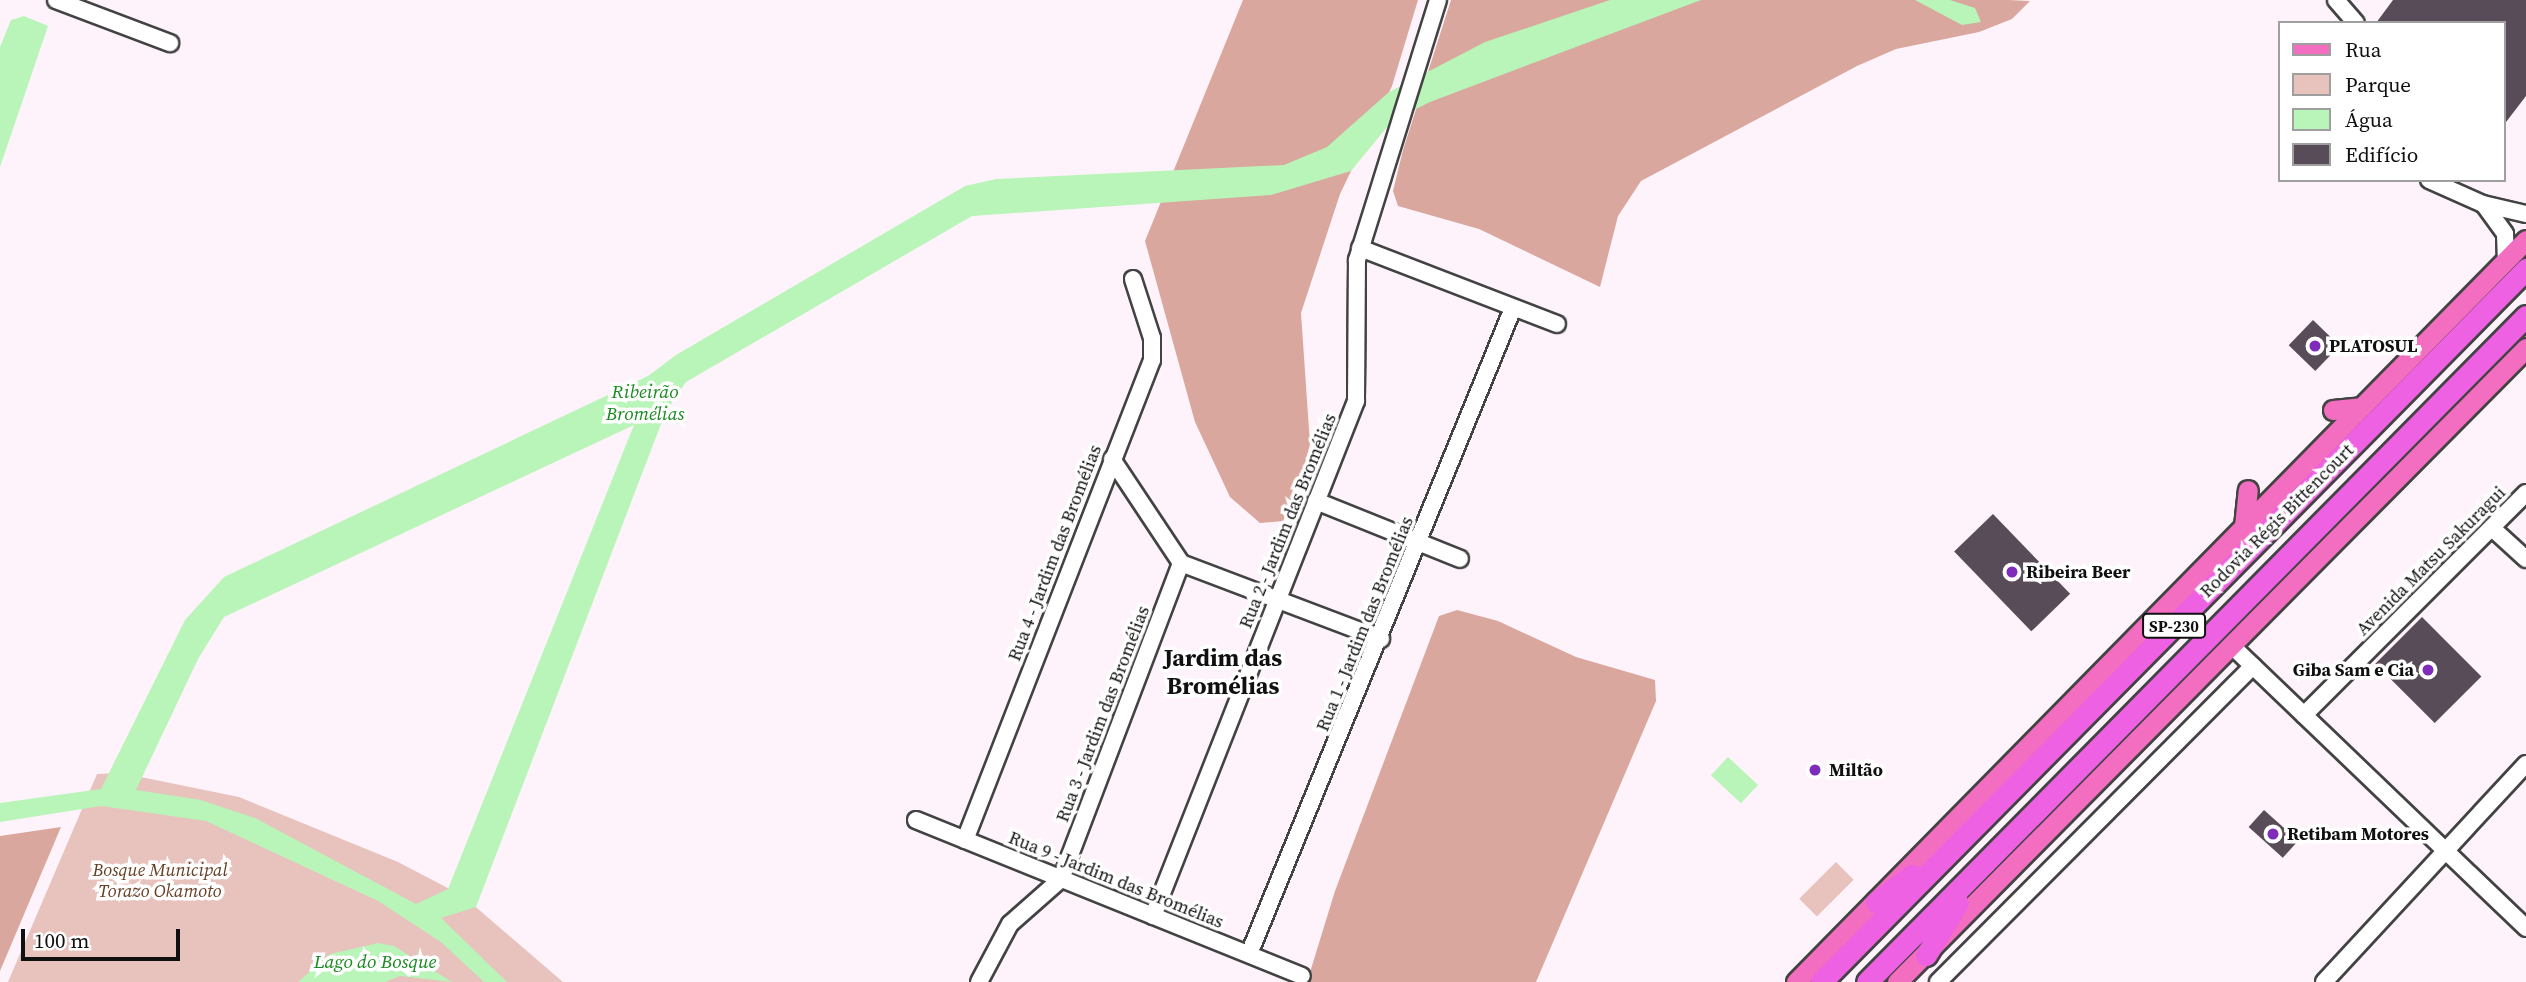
<!DOCTYPE html>
<html>
<head>
<meta charset="utf-8">
<style>
  body { margin:0 }
  #map { position:relative; width:2526px; height:982px; overflow:hidden; background:#fef3fa; font-family:"Source Serif 4",serif }
  div>[style] { position:absolute }
  .green>* { inset:0; background:#e8c2bd; transform-origin:0 0 }
  .forest>* { inset:0; background:#d9a79d }
  .water>* { inset:0; background:#b9f4b9; transform-origin:0 0 }
  .building>* { inset:0; background:#584c58; transform-origin:0 0 }
  .roads { filter:drop-shadow(2px 0 #434343) drop-shadow(-2px 0 #434343) drop-shadow(0 2px #434343) drop-shadow(0 -2px #434343) }
  .minor>* { height:16px; margin:-8px; padding:0 8px; transform-origin:8px; border-radius:8px; background:#fff }
  .major>* { height:19px; margin:-9.5px; padding:0 9.5px; transform-origin:9.5px; border-radius:9.5px; background:#f36ec1 }
  .highway>* { height:21px; margin:-10.5px; padding:0 10.5px; transform-origin:10.5px; border-radius:10.5px; background:#ee61e3 }
  .dots>* { width:19px; height:19px; translate:-50% -50%; box-sizing:border-box; border:4px solid #fff; border-radius:50% }
  span { translate:-50% -50%; white-space:nowrap; text-align:center; line-height:1.15; -webkit-text-stroke:7px #fff; paint-order:stroke }
  .shield-label span { padding:2px 5px; background:#fff; border:2px solid; border-radius:5px; -webkit-text-stroke-width:0 }
  .shield-label { font-size:16px; color:#101010; font-weight:700 }
  .poi-label { font-size:18px; color:#101010; font-weight:700 }
  .left { translate:0 -50%; text-align:left }
  .right { translate:-100% -50%; text-align:right }
  .street-label { font-size:18px; color:#101010 }
  .park-label { font-size:18px; color:#663e22; font-style:italic }
  .water-label { font-size:19px; color:#1b8921; font-style:italic }
  .district-label { font-size:24px; color:#101010; font-weight:700 }
  .legend { position:absolute; left:2278px; top:21px; width:228px; height:161px; box-sizing:border-box; background:#fff; border:2px solid #9f9f9f; margin:0; padding:9px 12px; list-style:none; font-size:21px; color:#101010 }
  .legend li { display:flex; align-items:center; gap:14px; height:35px }
  .legend b { width:35px; border:2px solid #9f9f9f }
  .scale { position:absolute; left:21px; top:929px; width:159px; height:32px; box-sizing:border-box; border:4px solid #101010; border-top:0; padding-left:9px; font-size:21px; line-height:24px; white-space:nowrap; color:#101010; -webkit-text-stroke:5px #fff; paint-order:stroke }
</style>
</head>
<body>
<div id="map">
  <div class="green">
    <div style="clip-path:polygon(121px 773px,239px 797px,398px 862px,463px 896px,563px 982px,8px 982px,97px 774px)"></div>
    <div style="left:1836px;top:862px;width:25px;height:52px;rotate:45deg"></div>
  </div>
  <div class="forest">
    <div style="clip-path:polygon(1243px 0,1418px 0,1392px 86px,1340px 194px,1301px 313px,1310px 444px,1300px 483px,1283px 521px,1260px 523px,1230px 497px,1195px 422px,1145px 241px)"></div>
    <div style="clip-path:polygon(1451px 0,2008px 0,2030px 1px,2012px 19px,1979px 32px,1896px 49px,1857px 66px,1641px 181px,1618px 216px,1600px 287px,1479px 229px,1398px 206px,1393px 191px,1403px 150px)"></div>
    <div style="clip-path:polygon(1457px 610px,1498px 621px,1576px 657px,1655px 680px,1656px 701px,1536px 982px,1307px 982px,1335px 891px,1439px 616px)"></div>
    <div style="clip-path:polygon(61px 827px,0 971px,0 836px)"></div>
  </div>
  <div class="water">
    <div style="clip-path:polygon(evenodd,1610px 0,1701px 0,1430px 102px,1392px 121px,1351px 171px,1271px 195px,972px 216px,686px 382px,666px 411px,476px 907px,441px 918px,507px 982px,484px 982px,441px 942px,378px 901px,206px 821px,101px 806px,0 822px,0 803px,101px 789px,185px 620px,224px 577px,648px 376px,676px 355px,965px 186px,996px 179px,1284px 165px,1327px 147px,1389px 92px,1485px 42px,1610px 0,634px 425px,448px 889px,416px 904px,255px 818px,201px 800px,136px 790px,198px 659px,224px 617px,634px 425px)"></div>
    <div style="clip-path:polygon(1915px 0,1950px 0,1975px 8px,1981px 22px,1962px 25px)"></div>
    <div style="clip-path:polygon(24px 16px,48px 26px,0 167px,0 47px,11px 20px)"></div>
    <div style="left:1728px;top:757px;width:41px;height:25px;rotate:43deg"></div>
    <div style="clip-path:polygon(378px 943px,394px 946px,452px 982px,400px 976px,385px 982px,298px 982px,330px 954px)"></div>
  </div>
  <div class="building">
    <div style="clip-path:polygon(2393px 0,2526px 0,2526px 96px,2503px 126px,2503px 23px,2376px 23px)"></div>
    <div style="left:2313px;top:320px;width:37px;height:35px;rotate:44deg"></div>
    <div style="left:1993px;top:514px;width:111px;height:54px;rotate:46deg"></div>
    <div style="left:2422px;top:617px;width:84px;height:66px;rotate:45deg"></div>
    <div style="left:2264px;top:810px;width:46px;height:23px;rotate:42deg"></div>
  </div>
  <div class="roads">
    <div class="minor">
      <div style="left:56px;top:0;width:122px;rotate:20.7deg"></div>
      <div style="left:2336px;top:0;width:30px;rotate:49deg"></div>
      <div style="left:2429px;top:180px;width:59px;rotate:24deg"></div>
      <div style="left:2483px;top:204px;width:44px;rotate:13.1deg"></div>
      <div style="left:2485px;top:206px;width:34px;rotate:54deg"></div>
      <div style="left:2505px;top:234px;width:27px;rotate:88deg"></div>
      <div style="left:1360px;top:248px;width:211px;rotate:21.1deg"></div>
      <div style="left:1112px;top:459px;width:125px;rotate:56.4deg"></div>
      <div style="left:1181px;top:563px;width:214px;rotate:20.8deg"></div>
      <div style="left:1316px;top:501px;width:155px;rotate:21.9deg"></div>
      <div style="left:2492px;top:528px;width:46px;rotate:42.4deg"></div>
      <div style="left:2231px;top:645px;width:409px;rotate:43.8deg"></div>
      <div style="left:2304px;top:715px;width:314px;rotate:-45deg"></div>
      <div style="left:916px;top:820px;width:416px;rotate:22deg"></div>
      <div style="left:965px;top:840px;width:515px;rotate:-68.71deg"></div>
      <div style="left:1152px;top:360px;width:22px;rotate:-90deg"></div>
      <div style="left:1152px;top:338px;width:62px;rotate:-107.9deg"></div>
      <div style="left:1153px;top:916px;width:554px;rotate:-68.49deg"></div>
      <div style="left:1356px;top:401px;width:141px;rotate:-89.6deg"></div>
      <div style="left:1357px;top:260px;width:272px;rotate:-72.7deg"></div>
      <div style="left:1249px;top:954px;width:698px;rotate:-67.77deg"></div>
      <div style="left:979px;top:982px;width:66px;rotate:-61.9deg"></div>
      <div style="left:1010px;top:924px;width:68px;rotate:-41.4deg"></div>
      <div style="left:1061px;top:879px;width:338px;rotate:-69.2deg"></div>
      <div style="left:1938px;top:982px;width:446px;rotate:-45.1deg"></div>
      <div style="left:2324px;top:982px;width:297px;rotate:-47.2deg"></div>
    </div>
    <div class="major">
      <div style="left:2333px;top:410px;width:28px;rotate:-6deg"></div>
      <div style="left:2244px;top:526px;width:36px;rotate:-84deg"></div>
      <div style="left:1796px;top:982px;width:1041px;rotate:-45.47deg"></div>
      <div style="left:1897px;top:982px;width:893px;rotate:-45.23deg"></div>
    </div>
    <div class="highway">
      <div style="left:1876px;top:902px;width:45px;rotate:-36.9deg"></div>
      <div style="left:1926px;top:955px;width:61px;rotate:-58.4deg"></div>
      <div style="left:1821px;top:982px;width:1003px;rotate:-45.32deg"></div>
      <div style="left:1867px;top:982px;width:937px;rotate:-45.3deg"></div>
    </div>
  </div>
  <div class="dots">
    <div style="left:2315px;top:346px;background:#7f2cbb"></div>
    <div style="left:2012px;top:572px;background:#7f2cbb"></div>
    <div style="left:2428px;top:670px;background:#7f2cbb"></div>
    <div style="left:1815px;top:770px;background:#7f2cbb"></div>
    <div style="left:2273px;top:834px;background:#7f2cbb"></div>
  </div>
  <div class="shield-label">
    <span style="left:2174px;top:626px">SP-230</span>
  </div>
  <div class="poi-label">
    <span class="left" style="left:2329px;top:346px">PLATOSUL</span>
    <span class="left" style="left:2026px;top:572px">Ribeira Beer</span>
    <span class="right" style="left:2414px;top:670px">Giba Sam e Cia</span>
    <span class="left" style="left:1829px;top:770px">Miltão</span>
    <span class="left" style="left:2287px;top:834px">Retibam Motores</span>
  </div>
  <div class="street-label">
    <span style="left:1288px;top:521px;rotate:-68deg">Rua 2 - Jardim das Bromélias</span>
    <span style="left:2277px;top:521px;rotate:-45deg">Rodovia Régis Bittencourt</span>
    <span style="left:1055px;top:553px;rotate:-69deg">Rua 4 - Jardim das Bromélias</span>
    <span style="left:2431px;top:561px;rotate:-45deg">Avenida Matsu Sakuragui</span>
    <span style="left:1365px;top:624px;rotate:-68deg">Rua 1 - Jardim das Bromélias</span>
    <span style="left:1103px;top:714px;rotate:-69deg">Rua 3 - Jardim das Bromélias</span>
    <span style="left:1116px;top:880px;rotate:22deg">Rua 9 - Jardim das Bromélias</span>
  </div>
  <div class="park-label">
    <span style="left:160px;top:881px">Bosque Municipal<br>Torazo Okamoto</span>
  </div>
  <div class="water-label">
    <span style="left:645px;top:403px">Ribeirão<br>Bromélias</span>
    <span style="left:375px;top:962px">Lago do Bosque</span>
  </div>
  <div class="district-label">
    <span style="left:1223px;top:672px">Jardim das<br>Bromélias</span>
  </div>
  <ul class="legend">
  <li><b style="height:9px;background:#f36ec1"></b>Rua</li>
  <li><b style="height:19px;background:#e8c2bd"></b>Parque</li>
  <li><b style="height:19px;background:#b9f4b9"></b>Água</li>
  <li><b style="height:19px;background:#584c58"></b>Edifício</li>
  </ul>
  <div class="scale">100 m</div>
</div>
</body>
</html>
